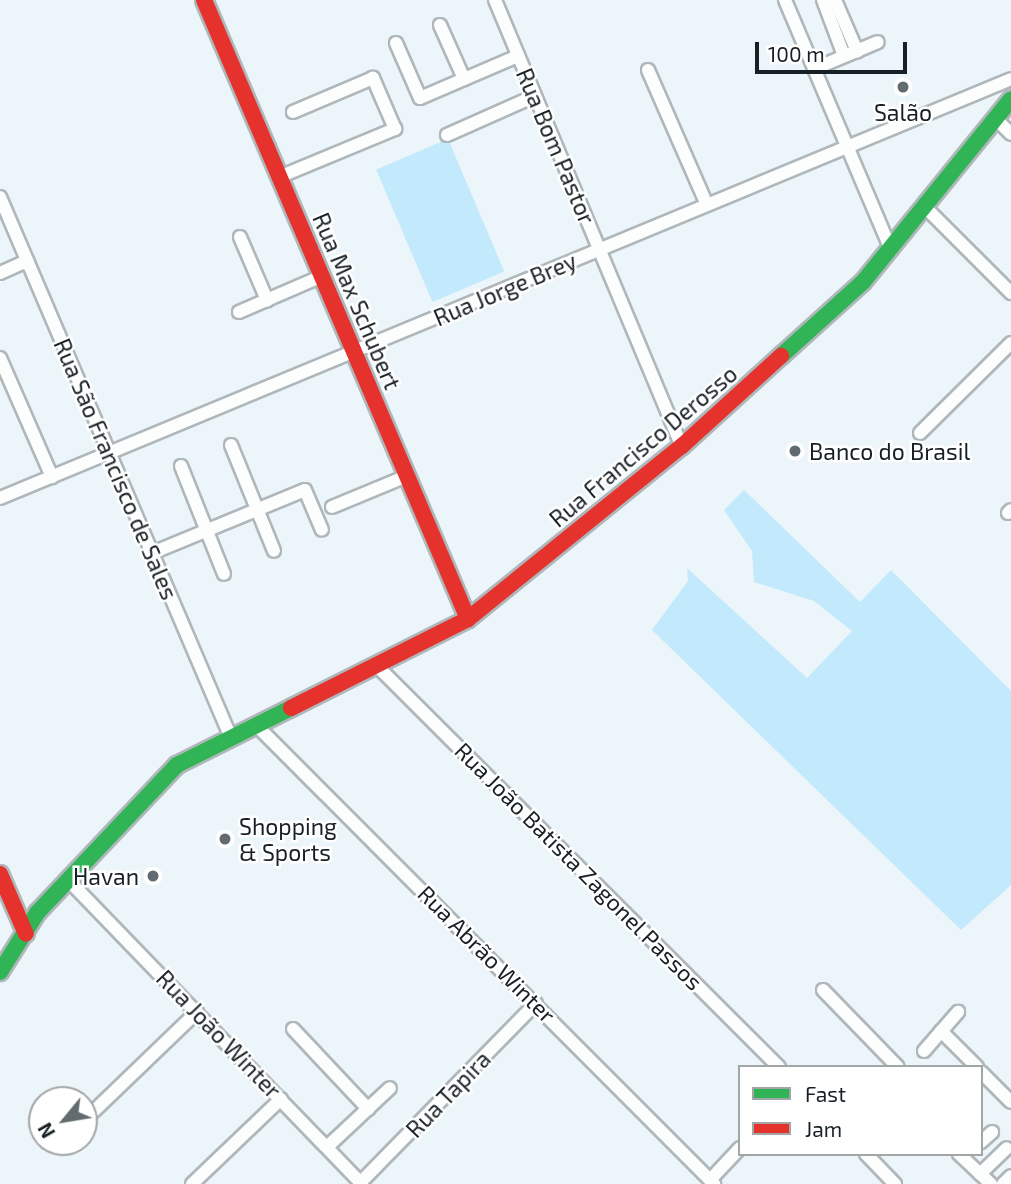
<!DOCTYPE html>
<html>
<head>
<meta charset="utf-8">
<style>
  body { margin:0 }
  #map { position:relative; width:1011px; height:1184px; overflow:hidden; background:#ecf5f9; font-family:"Exo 2",sans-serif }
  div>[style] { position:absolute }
  .green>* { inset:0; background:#c3e9fc; transform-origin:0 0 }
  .roads { filter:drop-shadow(2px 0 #afb7bb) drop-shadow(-2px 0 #afb7bb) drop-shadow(0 2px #afb7bb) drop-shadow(0 -2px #afb7bb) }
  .street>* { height:12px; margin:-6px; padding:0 6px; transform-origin:6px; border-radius:6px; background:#fcfefe }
  .fast>* { height:16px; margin:-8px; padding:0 8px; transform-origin:8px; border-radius:8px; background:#30b455 }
  .jam>* { height:16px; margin:-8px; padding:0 8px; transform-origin:8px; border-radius:8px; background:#e5322d }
  .dots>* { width:19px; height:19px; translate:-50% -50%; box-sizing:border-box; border:4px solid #fff; border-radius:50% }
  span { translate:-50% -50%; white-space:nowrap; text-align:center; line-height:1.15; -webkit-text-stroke:5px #fff; paint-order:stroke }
  .poi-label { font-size:23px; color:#172024 }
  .left { translate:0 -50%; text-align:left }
  .right { translate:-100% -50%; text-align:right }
  .street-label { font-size:23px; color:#172024 }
  .legend { position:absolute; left:738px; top:1065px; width:245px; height:91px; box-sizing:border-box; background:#fff; border:2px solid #a2a6a7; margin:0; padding:9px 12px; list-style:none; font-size:21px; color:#172024 }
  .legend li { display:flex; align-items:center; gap:14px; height:35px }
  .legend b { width:35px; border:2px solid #a2a6a7 }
  .north { position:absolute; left:28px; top:1086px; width:70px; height:70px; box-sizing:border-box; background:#fff; border:2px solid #a2a6a7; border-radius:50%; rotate:240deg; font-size:19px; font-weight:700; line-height:28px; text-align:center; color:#172024 }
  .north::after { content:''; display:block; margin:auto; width:24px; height:32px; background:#626b6f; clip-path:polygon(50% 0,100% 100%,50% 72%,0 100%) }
  .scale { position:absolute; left:755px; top:42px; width:152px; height:32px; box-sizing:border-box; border:4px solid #172024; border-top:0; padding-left:9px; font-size:21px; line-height:24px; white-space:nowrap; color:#172024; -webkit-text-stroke:5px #fff; paint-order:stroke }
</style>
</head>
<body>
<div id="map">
  <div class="green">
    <div style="left:448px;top:139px;width:144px;height:78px;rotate:67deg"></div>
    <div style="clip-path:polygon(744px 490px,860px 602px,891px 570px,1011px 691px,1011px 885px,961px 930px,652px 630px,688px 581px,687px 568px,807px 678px,852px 631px,814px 601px,754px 582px,752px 551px,724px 510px)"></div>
  </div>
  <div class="roads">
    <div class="street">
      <div style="left:495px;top:0;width:484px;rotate:67.3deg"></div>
      <div style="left:785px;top:0;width:272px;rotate:67deg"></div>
      <div style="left:823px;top:0;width:60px;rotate:69.4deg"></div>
      <div style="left:835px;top:0;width:56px;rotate:66.7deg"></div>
      <div style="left:440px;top:25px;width:59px;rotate:66deg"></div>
      <div style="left:396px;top:43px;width:60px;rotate:66.4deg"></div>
      <div style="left:420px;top:98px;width:107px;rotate:-23.2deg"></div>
      <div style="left:814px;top:69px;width:69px;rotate:-22.9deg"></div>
      <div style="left:648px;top:70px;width:147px;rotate:66.4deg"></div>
      <div style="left:996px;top:119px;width:21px;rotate:45deg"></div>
      <div style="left:447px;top:135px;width:96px;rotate:-23.9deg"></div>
      <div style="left:279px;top:177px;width:126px;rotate:-22.5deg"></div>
      <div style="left:395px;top:129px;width:56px;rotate:-113.3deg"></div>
      <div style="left:373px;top:78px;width:87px;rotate:157deg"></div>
      <div style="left:0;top:197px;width:590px;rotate:66.87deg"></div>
      <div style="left:925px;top:207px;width:122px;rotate:45deg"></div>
      <div style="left:240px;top:237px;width:69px;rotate:66.8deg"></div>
      <div style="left:0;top:273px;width:30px;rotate:-24deg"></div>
      <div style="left:239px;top:312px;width:90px;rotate:-23.4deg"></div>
      <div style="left:0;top:358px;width:130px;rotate:66.4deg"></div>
      <div style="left:920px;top:433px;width:128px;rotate:-44.7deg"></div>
      <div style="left:231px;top:445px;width:114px;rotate:67.9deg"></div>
      <div style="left:181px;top:466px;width:116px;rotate:68.3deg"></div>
      <div style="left:0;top:498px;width:1094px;rotate:-22.51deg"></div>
      <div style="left:332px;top:507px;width:81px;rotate:-22.5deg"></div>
      <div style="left:1008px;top:513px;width:4px;rotate:-45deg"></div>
      <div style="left:152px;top:553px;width:165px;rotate:-22.4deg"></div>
      <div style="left:305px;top:490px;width:43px;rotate:67deg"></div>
      <div style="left:377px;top:666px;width:568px;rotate:44.93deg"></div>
      <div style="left:258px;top:727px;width:646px;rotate:45.06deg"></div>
      <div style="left:75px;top:887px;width:412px;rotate:46deg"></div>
      <div style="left:823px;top:990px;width:107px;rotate:45.8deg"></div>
      <div style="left:293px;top:1029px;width:110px;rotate:46.8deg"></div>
      <div style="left:941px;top:1031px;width:51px;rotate:45deg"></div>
      <div style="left:924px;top:1051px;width:52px;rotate:-48.9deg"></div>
      <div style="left:981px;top:1072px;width:42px;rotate:45deg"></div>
      <div style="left:94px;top:1111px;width:143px;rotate:-43.9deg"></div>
      <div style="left:981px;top:1142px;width:15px;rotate:-42deg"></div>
      <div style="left:327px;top:1147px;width:86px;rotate:-43.1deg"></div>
      <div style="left:866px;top:1154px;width:42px;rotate:46deg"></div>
      <div style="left:959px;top:1154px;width:44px;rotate:43.2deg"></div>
      <div style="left:980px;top:1174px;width:37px;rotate:-44deg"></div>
      <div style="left:710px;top:1180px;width:44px;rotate:-46.8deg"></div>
      <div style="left:192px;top:1184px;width:123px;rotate:-43.7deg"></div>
      <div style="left:359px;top:1184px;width:253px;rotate:-45.6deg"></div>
      <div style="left:1003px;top:1184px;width:11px;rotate:-45deg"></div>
    </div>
    <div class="fast">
      <div style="left:781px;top:356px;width:110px;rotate:-42.1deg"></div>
      <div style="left:863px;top:282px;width:235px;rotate:-51deg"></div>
      <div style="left:0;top:972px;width:70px;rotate:-57.9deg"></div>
      <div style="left:37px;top:913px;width:204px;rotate:-46.6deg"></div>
      <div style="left:177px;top:765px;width:127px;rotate:-26.6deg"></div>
    </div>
    <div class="jam">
      <div style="left:204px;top:0;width:673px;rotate:66.9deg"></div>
      <div style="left:291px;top:708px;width:198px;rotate:-26.7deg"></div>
      <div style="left:468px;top:619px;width:275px;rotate:-39deg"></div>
      <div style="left:682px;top:446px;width:134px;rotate:-42.3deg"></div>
      <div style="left:0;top:874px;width:65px;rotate:66.6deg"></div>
    </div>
  </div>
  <div class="dots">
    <div style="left:903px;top:87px;background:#626b6f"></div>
    <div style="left:795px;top:451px;background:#626b6f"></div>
    <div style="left:225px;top:839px;background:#626b6f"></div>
    <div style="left:153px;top:876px;background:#626b6f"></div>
  </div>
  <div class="poi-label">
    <span style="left:903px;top:112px">Salão</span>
    <span class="left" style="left:809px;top:451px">Banco do Brasil</span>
    <span class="left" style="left:239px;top:839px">Shopping<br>&amp; Sports</span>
    <span class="right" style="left:139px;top:876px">Havan</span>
  </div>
  <div class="street-label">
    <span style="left:556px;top:146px;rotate:67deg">Rua Bom Pastor</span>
    <span style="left:505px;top:289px;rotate:-23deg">Rua Jorge Brey</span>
    <span style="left:357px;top:301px;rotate:67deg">Rua Max Schubert</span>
    <span style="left:643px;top:446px;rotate:-40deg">Rua Francisco Derosso</span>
    <span style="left:116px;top:469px;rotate:67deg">Rua São Francisco de Sales</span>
    <span style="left:579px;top:866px;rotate:45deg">Rua João Batista Zagonel Passos</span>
    <span style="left:487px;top:954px;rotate:45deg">Rua Abrão Winter</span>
    <span style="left:219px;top:1034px;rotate:46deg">Rua João Winter</span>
    <span style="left:448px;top:1094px;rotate:-46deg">Rua Tapira</span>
  </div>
  <ul class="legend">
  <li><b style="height:9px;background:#30b455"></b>Fast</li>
  <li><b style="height:9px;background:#e5322d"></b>Jam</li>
  </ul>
  <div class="north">N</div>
  <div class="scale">100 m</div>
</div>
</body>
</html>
